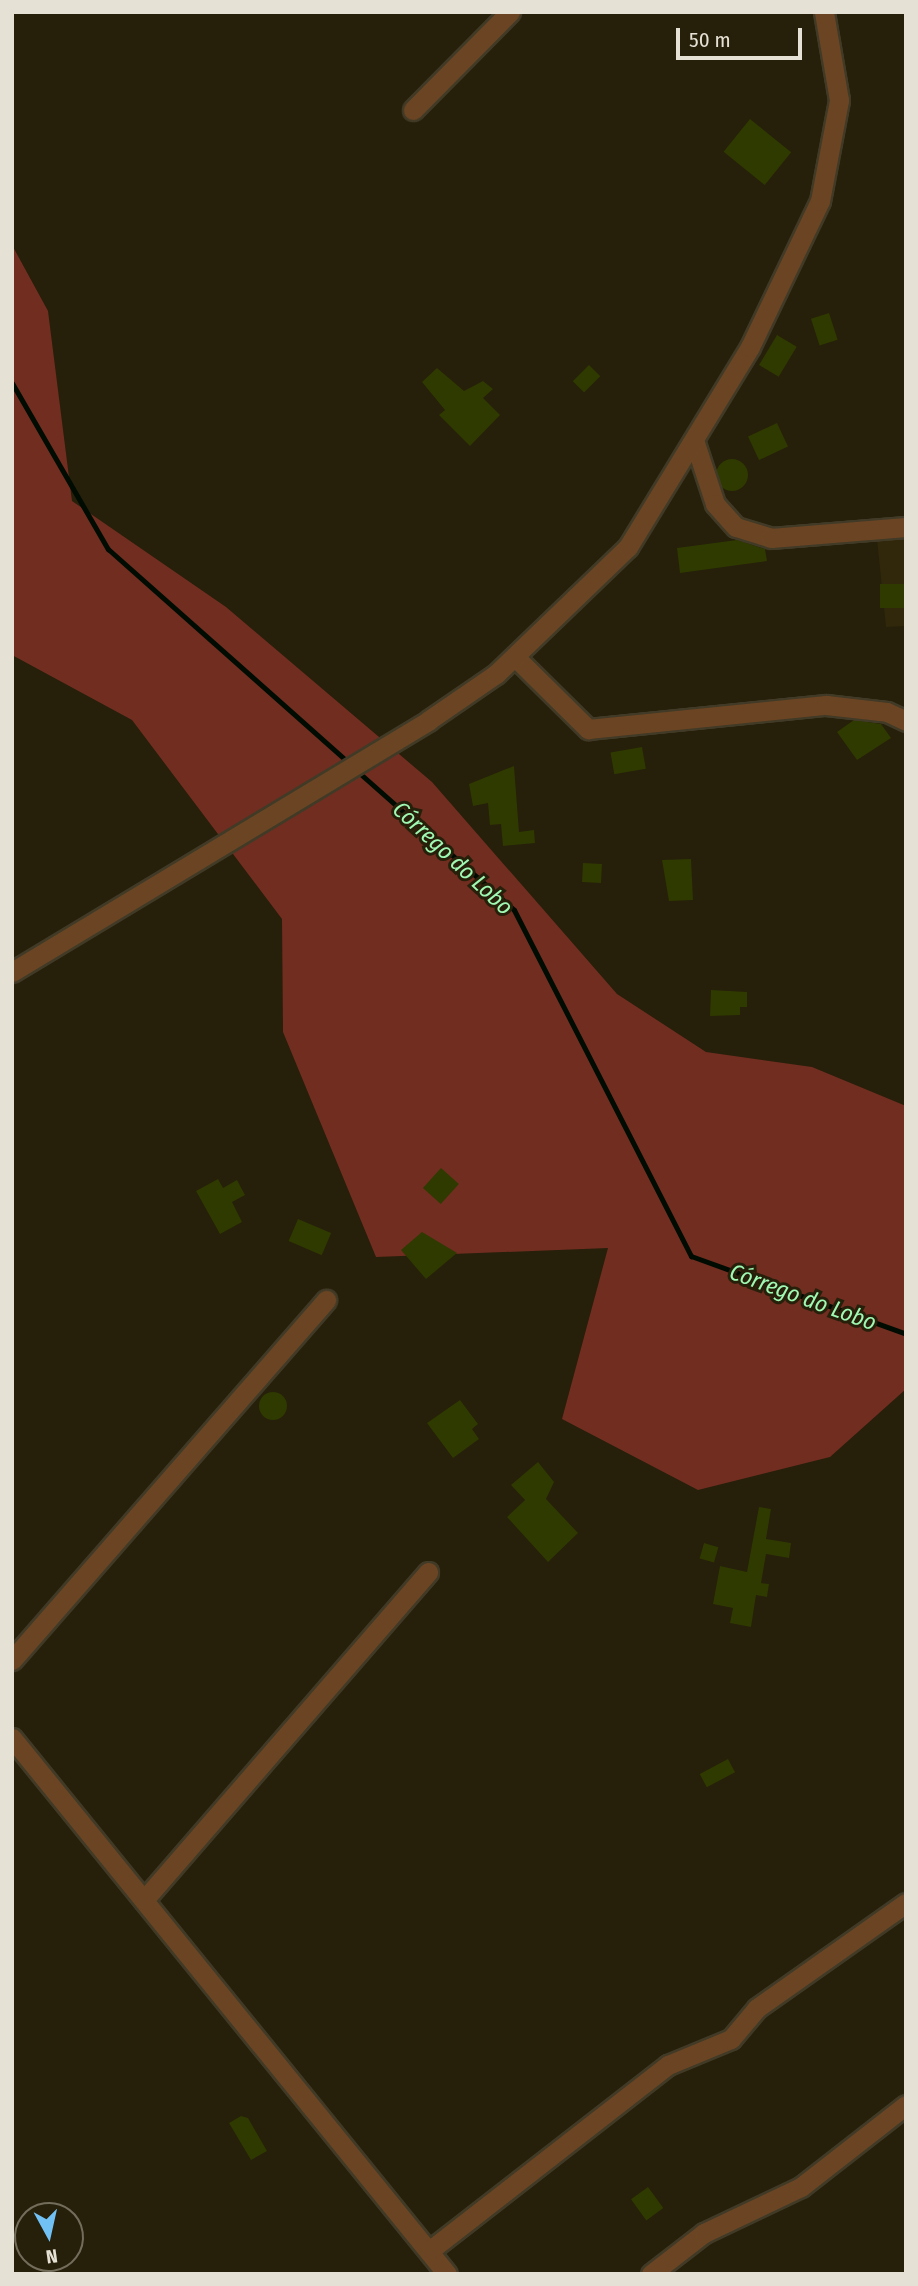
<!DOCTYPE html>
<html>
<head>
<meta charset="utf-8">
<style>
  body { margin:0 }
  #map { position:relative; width:918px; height:2286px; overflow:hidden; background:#261f0a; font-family:"Fira Sans Condensed",sans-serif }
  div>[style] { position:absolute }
  .built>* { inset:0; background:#31280b }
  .forest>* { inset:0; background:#702d20 }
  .stream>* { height:5px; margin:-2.5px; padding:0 2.5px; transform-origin:2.5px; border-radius:2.5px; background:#000b02 }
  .building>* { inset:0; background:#2f3a00; transform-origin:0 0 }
  .round { border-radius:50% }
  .roads { filter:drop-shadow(2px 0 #413a26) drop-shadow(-2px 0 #413a26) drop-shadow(0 2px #413a26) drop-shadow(0 -2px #413a26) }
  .minor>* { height:19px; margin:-9.5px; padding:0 9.5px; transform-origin:9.5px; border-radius:9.5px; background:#6b4523 }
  span { translate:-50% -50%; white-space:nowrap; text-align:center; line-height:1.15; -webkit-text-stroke:6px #261f0a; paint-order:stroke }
  .water-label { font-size:23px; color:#a0f9b3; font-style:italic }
  .frame { position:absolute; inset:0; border:14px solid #e5e1d4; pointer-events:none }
  .north { position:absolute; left:14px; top:2202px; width:70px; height:70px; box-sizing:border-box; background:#261f0a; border:2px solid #726d5b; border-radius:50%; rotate:172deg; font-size:19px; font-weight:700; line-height:28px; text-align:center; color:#e5e1d4 }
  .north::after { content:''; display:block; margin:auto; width:24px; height:32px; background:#71c1f5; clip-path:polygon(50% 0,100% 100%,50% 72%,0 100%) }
  .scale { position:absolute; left:676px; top:28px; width:126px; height:32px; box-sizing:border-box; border:4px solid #e5e1d4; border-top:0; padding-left:9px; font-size:21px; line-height:24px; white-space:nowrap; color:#e5e1d4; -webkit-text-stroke:5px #261f0a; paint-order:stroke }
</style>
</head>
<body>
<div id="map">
  <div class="built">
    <div style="clip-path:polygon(906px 537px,906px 626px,886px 627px,877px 539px)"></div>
  </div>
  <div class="forest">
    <div style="clip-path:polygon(12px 245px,48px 311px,72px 501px,226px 607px,432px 782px,617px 994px,706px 1052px,812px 1067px,906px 1106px,906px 1389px,830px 1457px,698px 1490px,562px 1419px,608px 1248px,376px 1257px,283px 1032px,282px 919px,132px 720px,12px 655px)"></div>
  </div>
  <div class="stream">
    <div style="left:12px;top:383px;width:192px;rotate:60deg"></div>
    <div style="left:108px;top:549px;width:322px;rotate:41.6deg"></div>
    <div style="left:356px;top:770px;width:211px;rotate:41.5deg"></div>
    <div style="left:514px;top:910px;width:389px;rotate:62.9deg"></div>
    <div style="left:691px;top:1256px;width:229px;rotate:19.9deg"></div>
  </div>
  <div class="building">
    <div style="left:750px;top:119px;width:53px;height:42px;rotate:39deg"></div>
    <div style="left:829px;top:313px;width:28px;height:19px;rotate:72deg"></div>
    <div style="left:777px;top:335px;width:23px;height:35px;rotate:31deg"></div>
    <div style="left:589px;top:365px;width:16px;height:23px;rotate:45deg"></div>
    <div style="clip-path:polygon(437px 368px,464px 391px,483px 381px,493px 389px,483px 398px,500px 415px,470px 446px,439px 415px,445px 410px,422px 382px)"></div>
    <div style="left:777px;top:423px;width:26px;height:32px;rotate:65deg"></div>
    <div class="round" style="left:716px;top:459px;width:32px;height:32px"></div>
    <div style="clip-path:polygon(737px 540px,765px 549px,767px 561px,680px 573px,677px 548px)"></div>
    <div style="left:906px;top:584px;width:24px;height:26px;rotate:90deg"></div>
    <div style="clip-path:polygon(854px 720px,881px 724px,891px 738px,857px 760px,837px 732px)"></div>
    <div style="left:642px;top:747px;width:22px;height:32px;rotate:80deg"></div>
    <div style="clip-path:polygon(514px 766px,519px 832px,534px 830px,535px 843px,503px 846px,501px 824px,490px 825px,488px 803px,473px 806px,469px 784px)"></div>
    <div style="clip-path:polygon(691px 859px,693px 900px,669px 901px,662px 860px)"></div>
    <div style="left:583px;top:863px;width:19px;height:19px;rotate:3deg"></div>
    <div style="clip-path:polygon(711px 990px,747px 992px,747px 1007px,740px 1007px,740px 1015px,710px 1016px)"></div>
    <div style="left:441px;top:1168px;width:24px;height:27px;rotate:42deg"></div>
    <div style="clip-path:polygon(218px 1179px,223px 1188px,237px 1180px,245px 1195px,232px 1202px,242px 1222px,220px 1234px,196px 1191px)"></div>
    <div style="left:298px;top:1219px;width:36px;height:24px;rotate:23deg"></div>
    <div style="clip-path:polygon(422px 1232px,457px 1253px,426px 1279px,401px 1250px)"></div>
    <div class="round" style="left:259px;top:1392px;width:28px;height:28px"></div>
    <div style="clip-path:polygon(460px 1400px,478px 1424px,472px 1429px,479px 1439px,453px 1458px,427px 1423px)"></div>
    <div style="clip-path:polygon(538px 1462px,554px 1482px,546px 1499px,578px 1533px,548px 1562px,507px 1517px,525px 1500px,511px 1485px)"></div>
    <div style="clip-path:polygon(759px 1507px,771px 1509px,766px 1539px,791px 1543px,789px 1558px,766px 1554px,761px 1583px,769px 1584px,767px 1597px,756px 1595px,751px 1627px,730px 1623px,733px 1608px,713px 1604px,720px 1566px,747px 1572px)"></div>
    <div style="left:704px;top:1543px;width:15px;height:16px;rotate:16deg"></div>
    <div style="left:728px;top:1759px;width:15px;height:32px;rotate:62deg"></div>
    <div style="clip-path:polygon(241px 2116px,248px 2118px,267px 2151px,251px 2160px,229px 2123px)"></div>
    <div style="left:648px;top:2187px;width:26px;height:21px;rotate:54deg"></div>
  </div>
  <div class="roads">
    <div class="minor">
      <div style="left:413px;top:110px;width:138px;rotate:-45.3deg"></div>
      <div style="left:694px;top:440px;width:67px;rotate:71.8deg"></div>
      <div style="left:715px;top:504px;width:31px;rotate:48deg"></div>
      <div style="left:736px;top:527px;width:37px;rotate:17deg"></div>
      <div style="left:771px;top:538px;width:135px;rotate:-4.7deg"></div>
      <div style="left:515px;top:657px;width:103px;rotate:44.6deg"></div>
      <div style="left:588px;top:729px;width:239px;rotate:-5.8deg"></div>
      <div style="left:826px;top:705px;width:61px;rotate:6.5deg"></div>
      <div style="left:887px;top:712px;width:21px;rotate:25deg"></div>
      <div style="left:12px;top:972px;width:487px;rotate:-31.1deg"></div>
      <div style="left:429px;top:720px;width:81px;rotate:-34.5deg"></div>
      <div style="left:496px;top:674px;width:183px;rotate:-43.9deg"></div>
      <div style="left:628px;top:547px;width:234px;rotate:-58.6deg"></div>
      <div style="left:750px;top:347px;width:162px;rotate:-64.4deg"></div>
      <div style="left:820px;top:201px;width:103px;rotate:-79.3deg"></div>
      <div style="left:839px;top:100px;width:89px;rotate:-99.7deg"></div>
      <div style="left:12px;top:1660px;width:478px;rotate:-48.9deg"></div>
      <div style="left:12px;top:1738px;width:690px;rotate:50.94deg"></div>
      <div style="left:144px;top:1900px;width:434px;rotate:-49.1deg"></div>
      <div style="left:429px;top:2251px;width:303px;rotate:-37.9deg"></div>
      <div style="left:668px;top:2065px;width:68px;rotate:-22.4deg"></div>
      <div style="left:731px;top:2039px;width:40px;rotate:-50deg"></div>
      <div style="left:757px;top:2008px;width:182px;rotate:-35.2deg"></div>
      <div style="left:651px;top:2274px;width:67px;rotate:-37.7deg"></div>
      <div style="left:704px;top:2233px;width:107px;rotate:-25.4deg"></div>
      <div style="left:801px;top:2187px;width:133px;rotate:-38deg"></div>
    </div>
  </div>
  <div class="water-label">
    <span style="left:453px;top:858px;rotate:43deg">Córrego do Lobo</span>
    <span style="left:803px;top:1297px;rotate:20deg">Córrego do Lobo</span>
  </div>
  <div class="frame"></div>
  <div class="north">N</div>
  <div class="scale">50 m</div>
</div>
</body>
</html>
